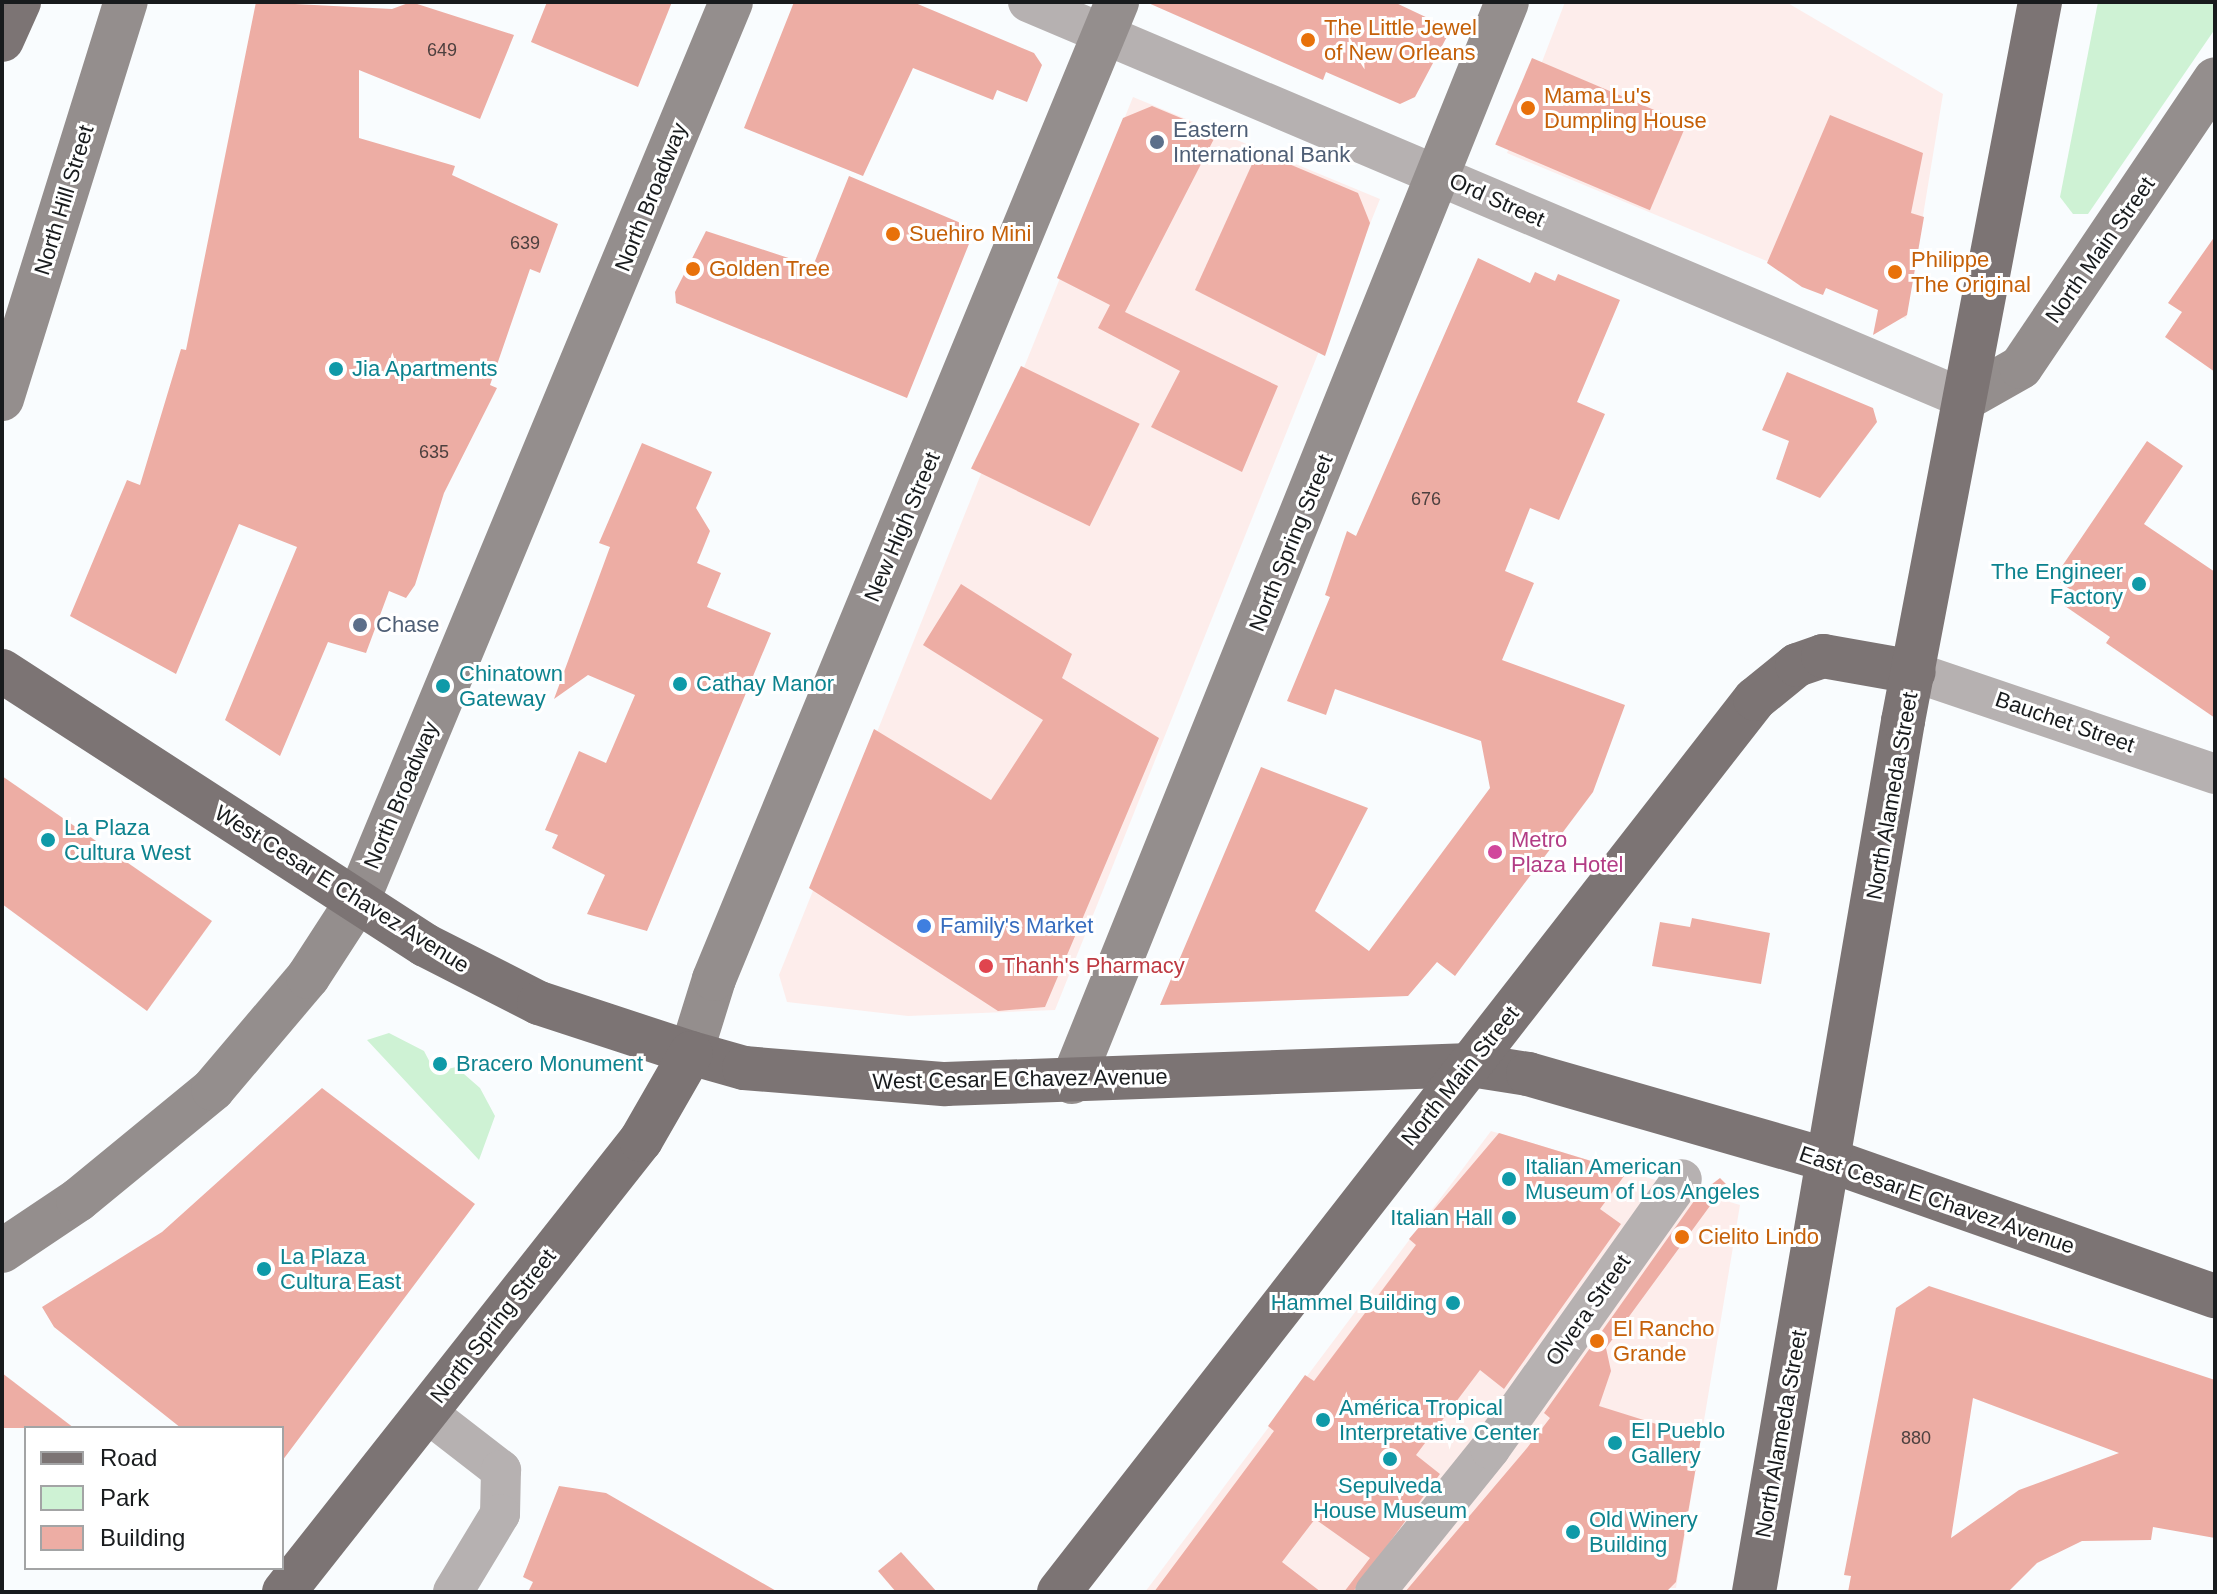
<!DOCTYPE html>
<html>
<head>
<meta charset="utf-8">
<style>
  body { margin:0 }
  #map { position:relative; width:2217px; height:1594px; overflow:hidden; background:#f9fcfe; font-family:Helvetica,sans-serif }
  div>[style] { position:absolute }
  .commercial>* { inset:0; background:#fdedeb }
  .green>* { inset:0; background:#cef2d4 }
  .building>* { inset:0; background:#edada4; transform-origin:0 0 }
  .street>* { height:40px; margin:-20px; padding:0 20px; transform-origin:20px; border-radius:20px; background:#b6b1b1 }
  .secondary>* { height:44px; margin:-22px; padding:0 22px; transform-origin:22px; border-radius:22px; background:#948e8d }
  .primary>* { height:44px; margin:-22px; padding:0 22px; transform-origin:22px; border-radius:22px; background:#7c7474 }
  .dots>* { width:22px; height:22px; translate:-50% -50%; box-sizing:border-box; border:4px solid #fff; border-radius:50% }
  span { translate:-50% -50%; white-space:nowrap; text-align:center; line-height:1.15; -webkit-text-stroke:6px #fff; paint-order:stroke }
  .number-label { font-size:18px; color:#4d403f }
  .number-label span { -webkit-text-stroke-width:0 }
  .food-label { font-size:22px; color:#c56008 }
  .left { translate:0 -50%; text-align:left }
  .service-label { font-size:22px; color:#4e5e75 }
  .street-label { font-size:22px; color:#181b1d }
  .culture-label { font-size:22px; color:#0d838f }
  .right { translate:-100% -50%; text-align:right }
  .hotel-label { font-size:22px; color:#b23c85 }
  .shop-label { font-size:22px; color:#366cbe }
  .health-label { font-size:22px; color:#be3a42 }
  .frame { position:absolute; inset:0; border:4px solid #181b1d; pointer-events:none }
  .legend { position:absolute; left:24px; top:1426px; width:260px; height:144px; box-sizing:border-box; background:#fff; border:2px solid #a3a4a5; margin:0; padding:10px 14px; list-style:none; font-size:24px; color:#181b1d }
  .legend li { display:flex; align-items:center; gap:16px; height:40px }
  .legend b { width:40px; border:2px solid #a3a4a5 }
</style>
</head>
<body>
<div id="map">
  <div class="commercial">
    <div style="clip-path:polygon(1565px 2px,1786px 2px,1943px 94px,1906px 319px,1507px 153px)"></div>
    <div style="clip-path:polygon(1133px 97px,1380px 199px,1055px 1010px,908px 1016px,787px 1002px,779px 975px)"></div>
    <div style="clip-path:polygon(1491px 1131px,1740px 1205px,1676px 1588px,1145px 1592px)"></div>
  </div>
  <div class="green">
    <div style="clip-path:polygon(2098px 2px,2215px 2px,2215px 29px,2088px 214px,2073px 214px,2060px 197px)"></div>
    <div style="clip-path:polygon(389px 1033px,424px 1051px,435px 1072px,456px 1067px,480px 1088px,495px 1116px,479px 1160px,367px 1040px)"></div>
  </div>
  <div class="building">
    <div style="clip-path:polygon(256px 2px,392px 9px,411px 2px,514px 35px,480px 119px,359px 70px,359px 138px,455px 166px,452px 175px,558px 224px,540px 273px,530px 269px,490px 385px,497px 388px,444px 493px,415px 585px,406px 598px,389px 591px,366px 653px,328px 642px,280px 756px,225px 720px,297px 547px,239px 524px,176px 674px,70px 616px,127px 480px,140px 485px,181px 349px,186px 350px)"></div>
    <div style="clip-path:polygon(547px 2px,672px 2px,638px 87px,531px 42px)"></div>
    <div style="clip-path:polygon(794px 2px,913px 2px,1034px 53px,1042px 65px,1027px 102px,997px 90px,993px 100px,913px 68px,863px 176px,744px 128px)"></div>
    <div style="clip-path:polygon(1146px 2px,1394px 2px,1451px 29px,1415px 97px,1400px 104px,1326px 72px,1323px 80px)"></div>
    <div style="left:1532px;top:58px;width:168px;height:94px;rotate:23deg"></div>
    <div style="clip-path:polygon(1152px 106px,1217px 133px,1125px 312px,1278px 386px,1242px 472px,1151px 427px,1180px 371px,1098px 328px,1110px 305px,1057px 278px,1123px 118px)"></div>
    <div style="clip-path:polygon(1830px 115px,1923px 153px,1911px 213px,1924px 217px,1907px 315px,1873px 335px,1878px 310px,1826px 288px,1823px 295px,1802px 287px,1767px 263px)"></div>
    <div style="clip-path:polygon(1258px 151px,1358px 193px,1370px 223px,1325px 356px,1195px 290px)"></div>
    <div style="clip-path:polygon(849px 176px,975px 229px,907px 398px,676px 303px,675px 292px,706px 231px,813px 266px)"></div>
    <div style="clip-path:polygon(2215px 236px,2215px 372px,2165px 337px,2182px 312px,2168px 303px)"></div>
    <div style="clip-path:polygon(1478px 258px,1530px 283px,1535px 272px,1555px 281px,1558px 274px,1620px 300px,1577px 402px,1605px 414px,1559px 520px,1530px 508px,1505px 571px,1534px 583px,1502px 660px,1625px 705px,1593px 792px,1455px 976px,1437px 962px,1408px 996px,1160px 1005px,1261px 767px,1368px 808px,1315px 911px,1369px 951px,1490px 788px,1481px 741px,1335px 689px,1326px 715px,1287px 701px,1330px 597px,1325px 595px,1347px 531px,1356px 536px)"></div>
    <div style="left:1021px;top:366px;width:132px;height:114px;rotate:26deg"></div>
    <div style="clip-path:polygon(1787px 372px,1873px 408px,1877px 422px,1820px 498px,1776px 479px,1789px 441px,1762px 430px)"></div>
    <div style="clip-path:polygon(2147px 441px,2183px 466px,2144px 524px,2215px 572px,2215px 718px,2106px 643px,2110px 637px,2062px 604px,2071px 590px,2054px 578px)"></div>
    <div style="clip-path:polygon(642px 443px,712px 472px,696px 508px,710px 531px,697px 563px,721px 573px,707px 607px,771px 633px,647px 931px,587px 914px,605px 875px,552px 848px,558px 835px,545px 830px,579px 751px,606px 763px,635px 695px,588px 675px,554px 699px,610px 547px,599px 543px)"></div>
    <div style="clip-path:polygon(961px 584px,1072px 654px,1062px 678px,1159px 738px,1045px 1007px,998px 1011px,809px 888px,874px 729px,991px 800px,1043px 720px,923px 645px)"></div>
    <div style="clip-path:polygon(2px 776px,212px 921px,147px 1011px,2px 904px)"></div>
    <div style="clip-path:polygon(1692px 918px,1770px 933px,1761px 984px,1652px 966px,1660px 922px,1690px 927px)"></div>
    <div style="clip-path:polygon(322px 1088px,475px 1204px,282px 1461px,282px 1428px,181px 1428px,54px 1327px,42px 1307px,162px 1232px)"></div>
    <div style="clip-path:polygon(1499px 1133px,1627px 1172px,1600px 1209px,1621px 1224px,1504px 1389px,1480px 1370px,1416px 1455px,1440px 1474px,1353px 1592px,1344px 1592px,1370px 1558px,1315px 1519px,1282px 1562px,1321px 1592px,1154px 1592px,1274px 1431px,1268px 1426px,1305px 1375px,1314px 1381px,1416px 1245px,1409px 1239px)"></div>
    <div style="clip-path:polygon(1720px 1178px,1726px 1184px,1606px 1348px,1611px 1371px,1599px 1406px,1701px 1438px,1676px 1582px,1666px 1592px,1405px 1592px,1527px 1448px,1550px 1418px,1544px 1413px,1699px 1194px)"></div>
    <div style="clip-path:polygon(evenodd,1929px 1286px,2215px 1380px,2215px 1538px,2153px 1527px,2151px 1540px,2082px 1541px,2037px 1563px,2008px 1592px,1848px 1592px,1851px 1576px,1844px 1575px,1896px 1308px,1929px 1286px,1973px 1398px,2119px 1453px,2019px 1490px,1951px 1538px,1973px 1398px)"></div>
    <div style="clip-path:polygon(2px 1373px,74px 1428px,2px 1428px)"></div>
    <div style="clip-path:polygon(559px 1486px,606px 1493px,778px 1592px,528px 1592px,533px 1582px,523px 1577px)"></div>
    <div style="clip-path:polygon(901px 1552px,937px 1592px,896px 1592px,878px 1571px)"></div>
  </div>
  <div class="street">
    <div style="left:1028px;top:2px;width:1018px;rotate:22.96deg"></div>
    <div style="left:1914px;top:672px;width:318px;rotate:18.7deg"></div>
    <div style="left:426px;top:1412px;width:95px;rotate:37.7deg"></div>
    <div style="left:501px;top:1470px;width:44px;rotate:91.3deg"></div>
    <div style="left:500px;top:1514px;width:91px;rotate:121.1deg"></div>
    <div style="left:1375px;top:1592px;width:184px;rotate:-51.2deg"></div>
    <div style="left:1490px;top:1449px;width:331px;rotate:-54.6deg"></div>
  </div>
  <div class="secondary">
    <div style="left:2px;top:399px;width:416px;rotate:-72.7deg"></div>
    <div style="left:1965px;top:399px;width:64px;rotate:-29.7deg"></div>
    <div style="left:2021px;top:367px;width:347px;rotate:-56deg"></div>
    <div style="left:691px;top:1053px;width:77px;rotate:-72.7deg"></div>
    <div style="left:714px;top:979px;width:1057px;rotate:-67.58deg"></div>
    <div style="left:1072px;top:1082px;width:1164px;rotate:-68.06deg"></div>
    <div style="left:2px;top:1251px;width:92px;rotate:-33.9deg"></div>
    <div style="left:78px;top:1200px;width:175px;rotate:-39.4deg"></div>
    <div style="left:213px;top:1089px;width:147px;rotate:-49.7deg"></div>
    <div style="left:308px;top:977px;width:92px;rotate:-57deg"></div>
    <div style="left:358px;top:900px;width:972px;rotate:-67.44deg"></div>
  </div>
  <div class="primary">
    <div style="left:2px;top:40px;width:42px;rotate:-65.9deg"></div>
    <div style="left:2px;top:671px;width:504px;rotate:32.93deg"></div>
    <div style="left:425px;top:945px;width:128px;rotate:27deg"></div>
    <div style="left:539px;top:1003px;width:160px;rotate:18.2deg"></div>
    <div style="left:691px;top:1053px;width:55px;rotate:15.8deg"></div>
    <div style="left:744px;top:1068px;width:202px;rotate:4.6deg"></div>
    <div style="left:945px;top:1084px;width:526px;rotate:-2.07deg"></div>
    <div style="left:1471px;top:1065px;width:58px;rotate:9deg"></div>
    <div style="left:1528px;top:1074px;width:315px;rotate:16deg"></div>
    <div style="left:1831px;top:1161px;width:407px;rotate:19.4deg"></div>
    <div style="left:284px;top:1592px;width:576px;rotate:-51.7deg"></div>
    <div style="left:641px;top:1140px;width:100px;rotate:-60.1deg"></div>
    <div style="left:1059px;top:1592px;width:1132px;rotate:-52.07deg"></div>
    <div style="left:1755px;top:699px;width:54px;rotate:-39deg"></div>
    <div style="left:1797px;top:665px;width:28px;rotate:-19deg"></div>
    <div style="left:1823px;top:656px;width:92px;rotate:10deg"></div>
    <div style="left:1754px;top:1592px;width:884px;rotate:-80.29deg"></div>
    <div style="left:1903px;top:721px;width:732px;rotate:-79.21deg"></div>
  </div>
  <div class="dots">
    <div style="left:1308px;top:40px;background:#e8710a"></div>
    <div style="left:1528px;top:108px;background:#e8710a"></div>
    <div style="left:1157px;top:142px;background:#5c6f8a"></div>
    <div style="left:893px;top:234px;background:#e8710a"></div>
    <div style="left:693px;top:269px;background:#e8710a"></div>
    <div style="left:1895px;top:272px;background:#e8710a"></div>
    <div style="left:336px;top:369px;background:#0f9aa8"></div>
    <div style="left:2139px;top:584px;background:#0f9aa8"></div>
    <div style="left:360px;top:625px;background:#5c6f8a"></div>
    <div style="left:680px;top:684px;background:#0f9aa8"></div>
    <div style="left:443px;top:686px;background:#0f9aa8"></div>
    <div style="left:48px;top:840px;background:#0f9aa8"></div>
    <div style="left:1495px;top:852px;background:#d1479c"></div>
    <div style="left:924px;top:926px;background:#3f7fe0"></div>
    <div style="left:986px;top:966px;background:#e0444e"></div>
    <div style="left:440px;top:1064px;background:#0f9aa8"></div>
    <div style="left:1509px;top:1179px;background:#0f9aa8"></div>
    <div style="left:1509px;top:1218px;background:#0f9aa8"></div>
    <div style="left:1682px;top:1237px;background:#e8710a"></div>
    <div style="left:264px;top:1269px;background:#0f9aa8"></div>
    <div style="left:1453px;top:1303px;background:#0f9aa8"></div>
    <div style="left:1597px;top:1341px;background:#e8710a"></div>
    <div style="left:1323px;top:1420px;background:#0f9aa8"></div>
    <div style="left:1615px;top:1443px;background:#0f9aa8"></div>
    <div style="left:1390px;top:1459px;background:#0f9aa8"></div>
    <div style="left:1573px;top:1532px;background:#0f9aa8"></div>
  </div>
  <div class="number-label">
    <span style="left:442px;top:50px">649</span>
    <span style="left:525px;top:243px">639</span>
    <span style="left:434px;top:452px">635</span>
    <span style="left:1426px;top:499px">676</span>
    <span style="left:1916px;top:1438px">880</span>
  </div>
  <div class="food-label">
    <span class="left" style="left:1324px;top:40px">The Little Jewel<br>of New Orleans</span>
    <span class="left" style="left:1544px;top:108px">Mama Lu's<br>Dumpling House</span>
    <span class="left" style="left:909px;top:234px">Suehiro Mini</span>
    <span class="left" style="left:1911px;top:272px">Philippe<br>The Original</span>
    <span class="left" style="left:709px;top:269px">Golden Tree</span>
    <span class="left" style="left:1698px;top:1237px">Cielito Lindo</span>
    <span class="left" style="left:1613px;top:1341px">El Rancho<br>Grande</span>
  </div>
  <div class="service-label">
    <span class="left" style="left:1173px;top:142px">Eastern<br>International Bank</span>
    <span class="left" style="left:376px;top:625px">Chase</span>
  </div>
  <div class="street-label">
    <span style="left:651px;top:197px;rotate:-68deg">North Broadway</span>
    <span style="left:64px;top:200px;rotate:-73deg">North Hill Street</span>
    <span style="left:1497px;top:200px;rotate:24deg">Ord Street</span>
    <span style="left:2100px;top:250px;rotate:-55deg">North Main Street</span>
    <span style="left:902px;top:527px;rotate:-67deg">New High Street</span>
    <span style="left:1291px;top:543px;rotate:-68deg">North Spring Street</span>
    <span style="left:2065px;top:722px;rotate:19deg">Bauchet Street</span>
    <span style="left:401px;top:795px;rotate:-67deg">North Broadway</span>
    <span style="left:1892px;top:796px;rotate:-80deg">North Alameda Street</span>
    <span style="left:342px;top:889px;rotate:32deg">West Cesar E Chavez Avenue</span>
    <span style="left:1460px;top:1076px;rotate:-51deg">North Main Street</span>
    <span style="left:1020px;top:1079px;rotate:-1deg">West Cesar E Chavez Avenue</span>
    <span style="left:1937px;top:1200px;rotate:19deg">East Cesar E Chavez Avenue</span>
    <span style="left:1588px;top:1310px;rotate:-55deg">Olvera Street</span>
    <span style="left:493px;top:1326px;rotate:-52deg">North Spring Street</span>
    <span style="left:1781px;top:1434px;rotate:-80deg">North Alameda Street</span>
  </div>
  <div class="culture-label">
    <span class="left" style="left:352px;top:369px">Jia Apartments</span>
    <span class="right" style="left:2123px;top:584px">The Engineer<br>Factory</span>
    <span class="left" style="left:459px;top:686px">Chinatown<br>Gateway</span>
    <span class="left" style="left:696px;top:684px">Cathay Manor</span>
    <span class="left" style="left:64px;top:840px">La Plaza<br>Cultura West</span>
    <span class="left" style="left:456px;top:1064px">Bracero Monument</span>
    <span class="left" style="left:1525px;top:1179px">Italian American<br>Museum of Los Angeles</span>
    <span class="right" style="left:1493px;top:1218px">Italian Hall</span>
    <span class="left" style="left:280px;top:1269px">La Plaza<br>Cultura East</span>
    <span class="right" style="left:1437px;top:1303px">Hammel Building</span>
    <span class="left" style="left:1339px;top:1420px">América Tropical<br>Interpretative Center</span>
    <span class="left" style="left:1631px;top:1443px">El Pueblo<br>Gallery</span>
    <span style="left:1390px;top:1498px">Sepulveda<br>House Museum</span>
    <span class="left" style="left:1589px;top:1532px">Old Winery<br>Building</span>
  </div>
  <div class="hotel-label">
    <span class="left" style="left:1511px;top:852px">Metro<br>Plaza Hotel</span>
  </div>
  <div class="shop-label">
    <span class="left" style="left:940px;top:926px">Family's Market</span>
  </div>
  <div class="health-label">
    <span class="left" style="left:1002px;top:966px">Thanh's Pharmacy</span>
  </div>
  <div class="frame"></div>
  <ul class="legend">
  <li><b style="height:10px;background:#7c7474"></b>Road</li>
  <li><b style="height:22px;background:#cef2d4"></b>Park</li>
  <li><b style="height:22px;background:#edada4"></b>Building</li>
  </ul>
</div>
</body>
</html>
